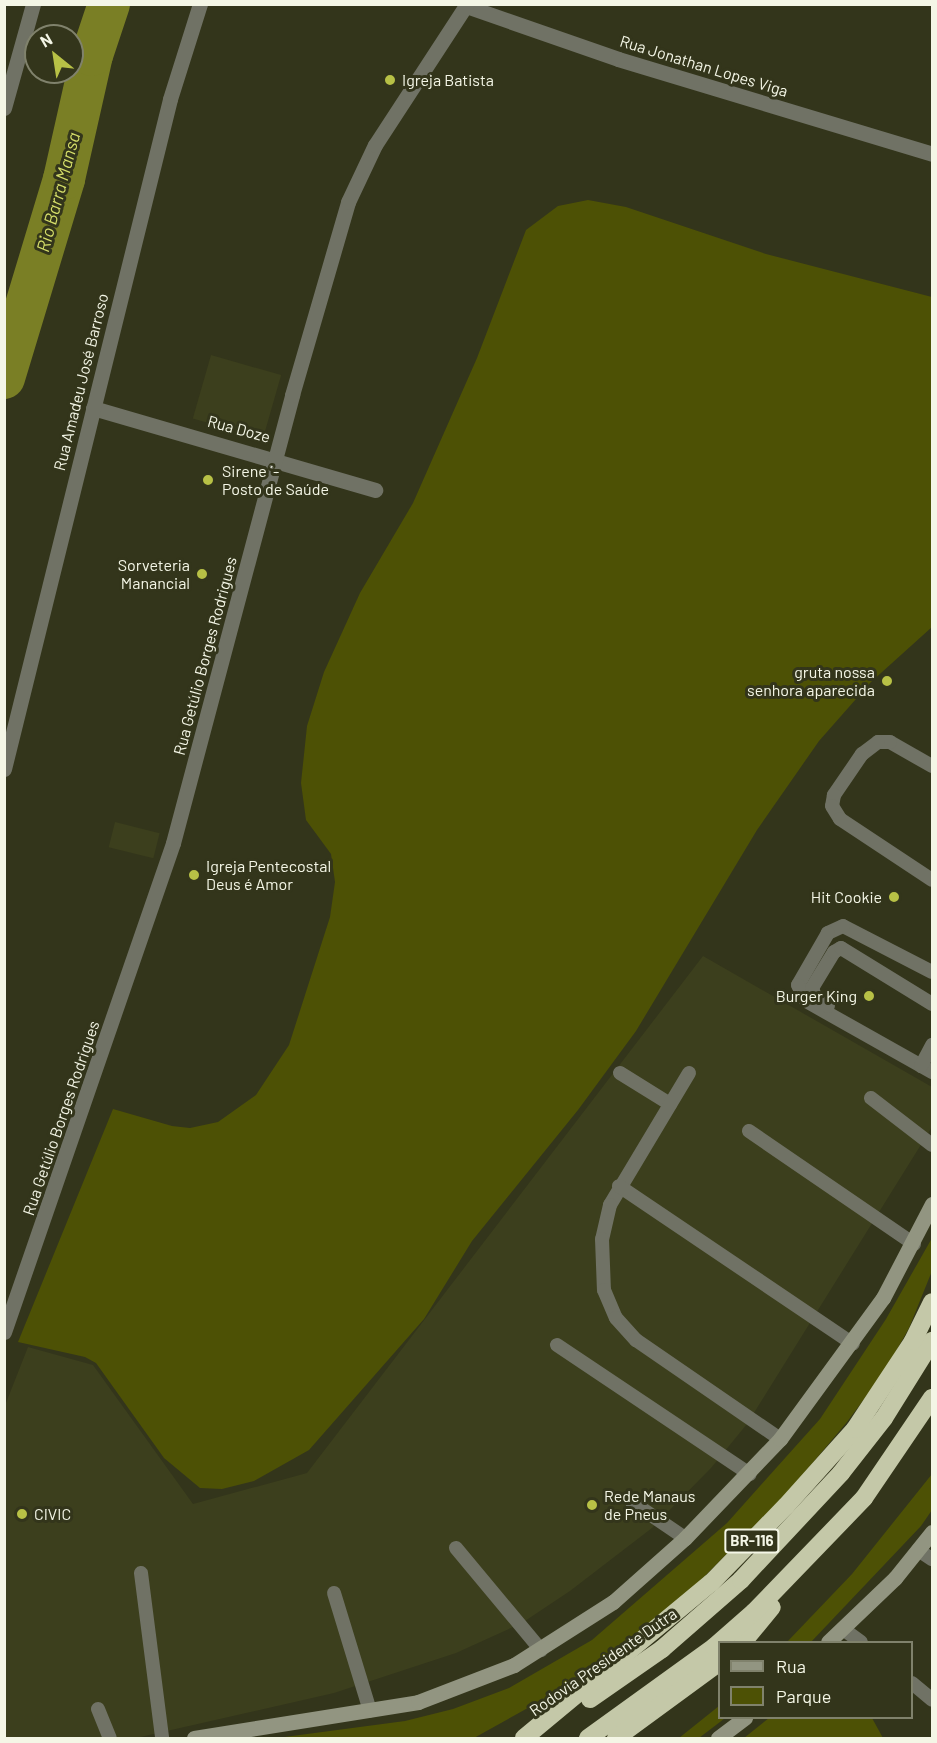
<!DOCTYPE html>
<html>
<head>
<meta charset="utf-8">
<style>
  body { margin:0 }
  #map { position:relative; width:937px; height:1743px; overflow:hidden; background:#33351b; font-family:Barlow,sans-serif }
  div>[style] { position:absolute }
  .built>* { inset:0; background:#3c3f1d; transform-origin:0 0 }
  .green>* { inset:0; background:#4d5105 }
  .river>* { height:42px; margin:-21px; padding:0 21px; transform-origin:21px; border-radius:21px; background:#7a7f25 }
  .service>* { height:14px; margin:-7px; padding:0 7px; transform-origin:7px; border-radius:7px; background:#707265 }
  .minor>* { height:15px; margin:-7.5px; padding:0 7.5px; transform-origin:7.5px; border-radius:7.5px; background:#707265 }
  .tertiary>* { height:15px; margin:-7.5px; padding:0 7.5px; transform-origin:7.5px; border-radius:7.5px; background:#707265 }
  .secondary>* { height:15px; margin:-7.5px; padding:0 7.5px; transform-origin:7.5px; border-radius:7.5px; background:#929581 }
  .motorway>* { height:18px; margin:-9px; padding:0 9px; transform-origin:9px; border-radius:9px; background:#c4c8a8 }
  .dots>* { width:16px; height:16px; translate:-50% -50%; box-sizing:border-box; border:3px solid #33351b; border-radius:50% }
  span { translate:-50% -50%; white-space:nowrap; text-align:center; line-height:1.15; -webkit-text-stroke:6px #33351b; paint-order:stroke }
  .shield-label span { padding:2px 4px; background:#33351b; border:2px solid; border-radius:4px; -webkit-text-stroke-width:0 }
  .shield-label { font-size:15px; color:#f4f6e6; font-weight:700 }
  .street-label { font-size:16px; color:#f4f6e6 }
  .poi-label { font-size:16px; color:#f4f6e6 }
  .left { translate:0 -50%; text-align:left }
  .right { translate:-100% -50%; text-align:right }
  .water-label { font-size:18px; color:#d5de69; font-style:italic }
  .frame { position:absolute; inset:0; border:6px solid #f4f6e6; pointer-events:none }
  .legend { position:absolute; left:718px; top:1641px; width:195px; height:78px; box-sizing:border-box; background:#33351b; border:2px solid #80826c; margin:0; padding:8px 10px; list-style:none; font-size:18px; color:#f4f6e6 }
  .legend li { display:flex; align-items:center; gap:12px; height:30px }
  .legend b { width:30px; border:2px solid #80826c }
  .north { position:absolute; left:24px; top:24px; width:60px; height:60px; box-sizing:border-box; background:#33351b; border:2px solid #80826c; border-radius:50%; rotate:330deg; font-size:16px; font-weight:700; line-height:24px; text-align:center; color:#f4f6e6 }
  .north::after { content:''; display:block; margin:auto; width:21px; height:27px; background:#b8c146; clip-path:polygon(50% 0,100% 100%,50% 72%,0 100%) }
</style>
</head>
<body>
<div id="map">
  <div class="built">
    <div style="left:211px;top:355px;width:73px;height:66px;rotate:16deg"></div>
    <div style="left:115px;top:822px;width:46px;height:26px;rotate:14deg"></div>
    <div style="clip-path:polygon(703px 956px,932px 1087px,932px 1127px,747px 1424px,711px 1468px,652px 1528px,570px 1591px,522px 1623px,456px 1653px,334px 1693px,136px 1738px,5px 1738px,4px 1408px,28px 1347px,93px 1365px,193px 1504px,307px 1473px)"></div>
  </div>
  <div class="green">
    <div style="clip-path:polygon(588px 200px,626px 207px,766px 254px,932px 297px,932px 627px,871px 682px,819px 741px,757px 830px,636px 1031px,578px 1110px,472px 1241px,424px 1319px,309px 1450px,254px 1481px,222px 1489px,200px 1488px,164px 1458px,96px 1363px,85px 1357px,18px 1342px,113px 1109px,172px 1126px,190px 1128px,218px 1122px,256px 1095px,289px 1045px,330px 917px,335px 882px,331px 854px,306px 820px,301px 783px,307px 726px,324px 672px,360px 593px,413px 503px,477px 358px,526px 230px,558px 206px)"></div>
    <div style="clip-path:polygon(932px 1238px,932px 1271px,909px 1328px,885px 1371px,847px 1422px,789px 1491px,690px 1591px,623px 1645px,544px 1699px,474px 1738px,277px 1738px,405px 1721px,453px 1709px,509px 1688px,592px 1640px,727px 1523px,820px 1419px,886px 1319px)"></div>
    <div style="clip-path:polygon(932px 1474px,932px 1510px,921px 1526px,811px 1642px,787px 1642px,852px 1574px)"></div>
    <div style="clip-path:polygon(719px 1706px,720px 1718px,725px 1718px,720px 1722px,699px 1738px,679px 1738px)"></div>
    <div style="clip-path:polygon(769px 1718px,872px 1718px,883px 1738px,744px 1738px)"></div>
  </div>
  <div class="river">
    <div style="left:4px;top:378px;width:208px;rotate:-73.2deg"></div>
    <div style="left:64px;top:179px;width:127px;rotate:-77.3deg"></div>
    <div style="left:92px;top:55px;width:54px;rotate:-71.6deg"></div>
  </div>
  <div class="service">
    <div style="left:932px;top:766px;width:48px;rotate:-150.3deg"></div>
    <div style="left:890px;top:742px;width:12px;rotate:180deg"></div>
    <div style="left:878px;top:742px;width:20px;rotate:143deg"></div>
    <div style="left:862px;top:754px;width:50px;rotate:124.3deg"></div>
    <div style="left:834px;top:795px;width:11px;rotate:100deg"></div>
    <div style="left:832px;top:806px;width:15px;rotate:58deg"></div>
    <div style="left:840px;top:819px;width:110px;rotate:33.5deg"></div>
    <div style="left:932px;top:972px;width:100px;rotate:-152.7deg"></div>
    <div style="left:843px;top:926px;width:17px;rotate:155deg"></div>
    <div style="left:828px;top:933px;width:60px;rotate:120deg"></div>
    <div style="left:798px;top:985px;width:18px;rotate:63deg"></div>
    <div style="left:806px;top:1001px;width:145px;rotate:29.4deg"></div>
    <div style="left:828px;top:1006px;width:16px;rotate:-145deg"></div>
    <div style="left:815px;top:997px;width:9px;rotate:-108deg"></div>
    <div style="left:812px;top:988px;width:42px;rotate:-58.6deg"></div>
    <div style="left:834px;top:952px;width:8px;rotate:-30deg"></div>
    <div style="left:841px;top:948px;width:107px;rotate:31.6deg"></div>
    <div style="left:921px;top:1066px;width:24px;rotate:-62deg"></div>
    <div style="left:620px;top:1073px;width:59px;rotate:31.8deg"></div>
    <div style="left:689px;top:1073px;width:154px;rotate:120.9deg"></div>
    <div style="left:610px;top:1205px;width:35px;rotate:103deg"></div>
    <div style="left:602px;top:1239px;width:51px;rotate:87.8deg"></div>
    <div style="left:604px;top:1290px;width:30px;rotate:67deg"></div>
    <div style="left:616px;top:1318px;width:30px;rotate:48deg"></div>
    <div style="left:636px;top:1340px;width:175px;rotate:34.5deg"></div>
    <div style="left:871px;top:1098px;width:77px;rotate:37.6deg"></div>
    <div style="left:749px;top:1131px;width:200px;rotate:34.4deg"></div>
    <div style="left:619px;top:1186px;width:282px;rotate:34deg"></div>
    <div style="left:557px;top:1345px;width:232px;rotate:33.8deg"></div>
    <div style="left:632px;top:1502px;width:64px;rotate:34.2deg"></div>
    <div style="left:456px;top:1548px;width:133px;rotate:50.2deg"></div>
    <div style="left:918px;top:1550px;width:17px;rotate:33deg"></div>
    <div style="left:141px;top:1573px;width:166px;rotate:82.7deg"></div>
    <div style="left:334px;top:1593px;width:123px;rotate:73deg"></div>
    <div style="left:843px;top:1629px;width:22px;rotate:36deg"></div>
    <div style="left:912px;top:1683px;width:26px;rotate:40deg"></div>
    <div style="left:98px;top:1709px;width:31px;rotate:68deg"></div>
  </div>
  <div class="minor">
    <div style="left:466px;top:6px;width:161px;rotate:19.2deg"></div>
    <div style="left:618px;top:59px;width:328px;rotate:16.8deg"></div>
    <div style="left:93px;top:408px;width:294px;rotate:16.2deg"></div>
    <div style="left:4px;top:769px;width:690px;rotate:-76.08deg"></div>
    <div style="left:170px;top:99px;width:100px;rotate:-72.5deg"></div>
  </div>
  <div class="tertiary">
    <div style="left:4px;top:108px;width:108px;rotate:-74.4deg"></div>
    <div style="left:4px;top:1332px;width:517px;rotate:-70.93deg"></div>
    <div style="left:173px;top:843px;width:464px;rotate:-75.1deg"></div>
    <div style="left:292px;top:395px;width:201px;rotate:-73.8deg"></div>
    <div style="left:348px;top:202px;width:63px;rotate:-64.7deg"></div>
    <div style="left:375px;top:145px;width:168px;rotate:-56.9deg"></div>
  </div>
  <div class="secondary">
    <div style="left:828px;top:1642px;width:93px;rotate:-43.7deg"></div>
    <div style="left:895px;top:1578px;width:59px;rotate:-51.2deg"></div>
    <div style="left:194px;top:1738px;width:227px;rotate:-9.1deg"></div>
    <div style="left:418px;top:1702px;width:103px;rotate:-21.1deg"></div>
    <div style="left:514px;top:1665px;width:117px;rotate:-32.5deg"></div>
    <div style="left:613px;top:1602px;width:96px;rotate:-41.6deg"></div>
    <div style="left:685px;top:1538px;width:137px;rotate:-46.2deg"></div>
    <div style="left:780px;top:1439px;width:175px;rotate:-53.9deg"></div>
    <div style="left:883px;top:1298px;width:106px;rotate:-62.5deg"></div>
    <div style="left:718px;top:1738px;width:34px;rotate:-37deg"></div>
  </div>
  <div class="motorway">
    <div style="left:743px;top:1642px;width:45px;rotate:-50.4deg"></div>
    <div style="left:590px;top:1699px;width:88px;rotate:-34.8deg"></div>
    <div style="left:662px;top:1649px;width:105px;rotate:-41.1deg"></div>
    <div style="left:741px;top:1580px;width:146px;rotate:-46.9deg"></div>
    <div style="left:841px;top:1473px;width:70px;rotate:-52deg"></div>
    <div style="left:884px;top:1418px;width:91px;rotate:-58.1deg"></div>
    <div style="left:524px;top:1738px;width:243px;rotate:-39.7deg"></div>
    <div style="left:711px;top:1583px;width:107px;rotate:-45.8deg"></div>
    <div style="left:786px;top:1506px;width:103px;rotate:-48.1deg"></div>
    <div style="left:855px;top:1429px;width:105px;rotate:-56.6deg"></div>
    <div style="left:913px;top:1341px;width:43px;rotate:-64deg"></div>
    <div style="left:588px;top:1738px;width:155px;rotate:-35.8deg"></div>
    <div style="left:714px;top:1647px;width:53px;rotate:-41.2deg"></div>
    <div style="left:754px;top:1612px;width:158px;rotate:-46deg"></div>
    <div style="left:864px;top:1498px;width:121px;rotate:-55.8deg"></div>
    <div style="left:616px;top:1738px;width:129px;rotate:-36.2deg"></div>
  </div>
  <div class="dots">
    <div style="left:390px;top:80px;background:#b8c146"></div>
    <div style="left:208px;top:480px;background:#b8c146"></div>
    <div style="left:202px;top:574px;background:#b8c146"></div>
    <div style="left:887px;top:681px;background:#b8c146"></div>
    <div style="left:194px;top:875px;background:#b8c146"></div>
    <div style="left:894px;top:897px;background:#b8c146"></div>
    <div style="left:869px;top:996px;background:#b8c146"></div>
    <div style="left:592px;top:1505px;background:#b8c146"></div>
    <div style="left:22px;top:1514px;background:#b8c146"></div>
  </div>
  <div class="shield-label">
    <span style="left:752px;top:1541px">BR-116</span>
  </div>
  <div class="street-label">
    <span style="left:704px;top:66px;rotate:17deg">Rua Jonathan Lopes Viga</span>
    <span style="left:81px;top:382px;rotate:-76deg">Rua Amadeu José Barroso</span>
    <span style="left:239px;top:429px;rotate:15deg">Rua Doze</span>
    <span style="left:205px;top:656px;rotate:-75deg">Rua Getúlio Borges Rodrigues</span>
    <span style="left:61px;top:1118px;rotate:-71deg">Rua Getúlio Borges Rodrigues</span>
    <span style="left:603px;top:1662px;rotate:-35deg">Rodovia Presidente Dutra</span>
  </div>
  <div class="poi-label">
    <span class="left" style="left:402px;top:80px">Igreja Batista</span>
    <span class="left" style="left:222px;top:480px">Sirene ´-<br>Posto de Saúde</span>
    <span class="right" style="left:190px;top:574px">Sorveteria<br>Manancial</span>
    <span class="right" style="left:875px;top:681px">gruta nossa<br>senhora aparecida</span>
    <span class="left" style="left:206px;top:875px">Igreja Pentecostal<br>Deus é Amor</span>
    <span class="right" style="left:882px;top:897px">Hit Cookie</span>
    <span class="right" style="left:857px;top:996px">Burger King</span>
    <span class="left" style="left:604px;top:1505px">Rede Manaus<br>de Pneus</span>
    <span class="left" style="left:34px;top:1514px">CIVIC</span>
  </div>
  <div class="water-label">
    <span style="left:58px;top:192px;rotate:-75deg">Rio Barra Mansa</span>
  </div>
  <div class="frame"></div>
  <ul class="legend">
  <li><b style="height:8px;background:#929581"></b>Rua</li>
  <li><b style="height:16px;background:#4d5105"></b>Parque</li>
  </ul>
  <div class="north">N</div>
</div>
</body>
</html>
